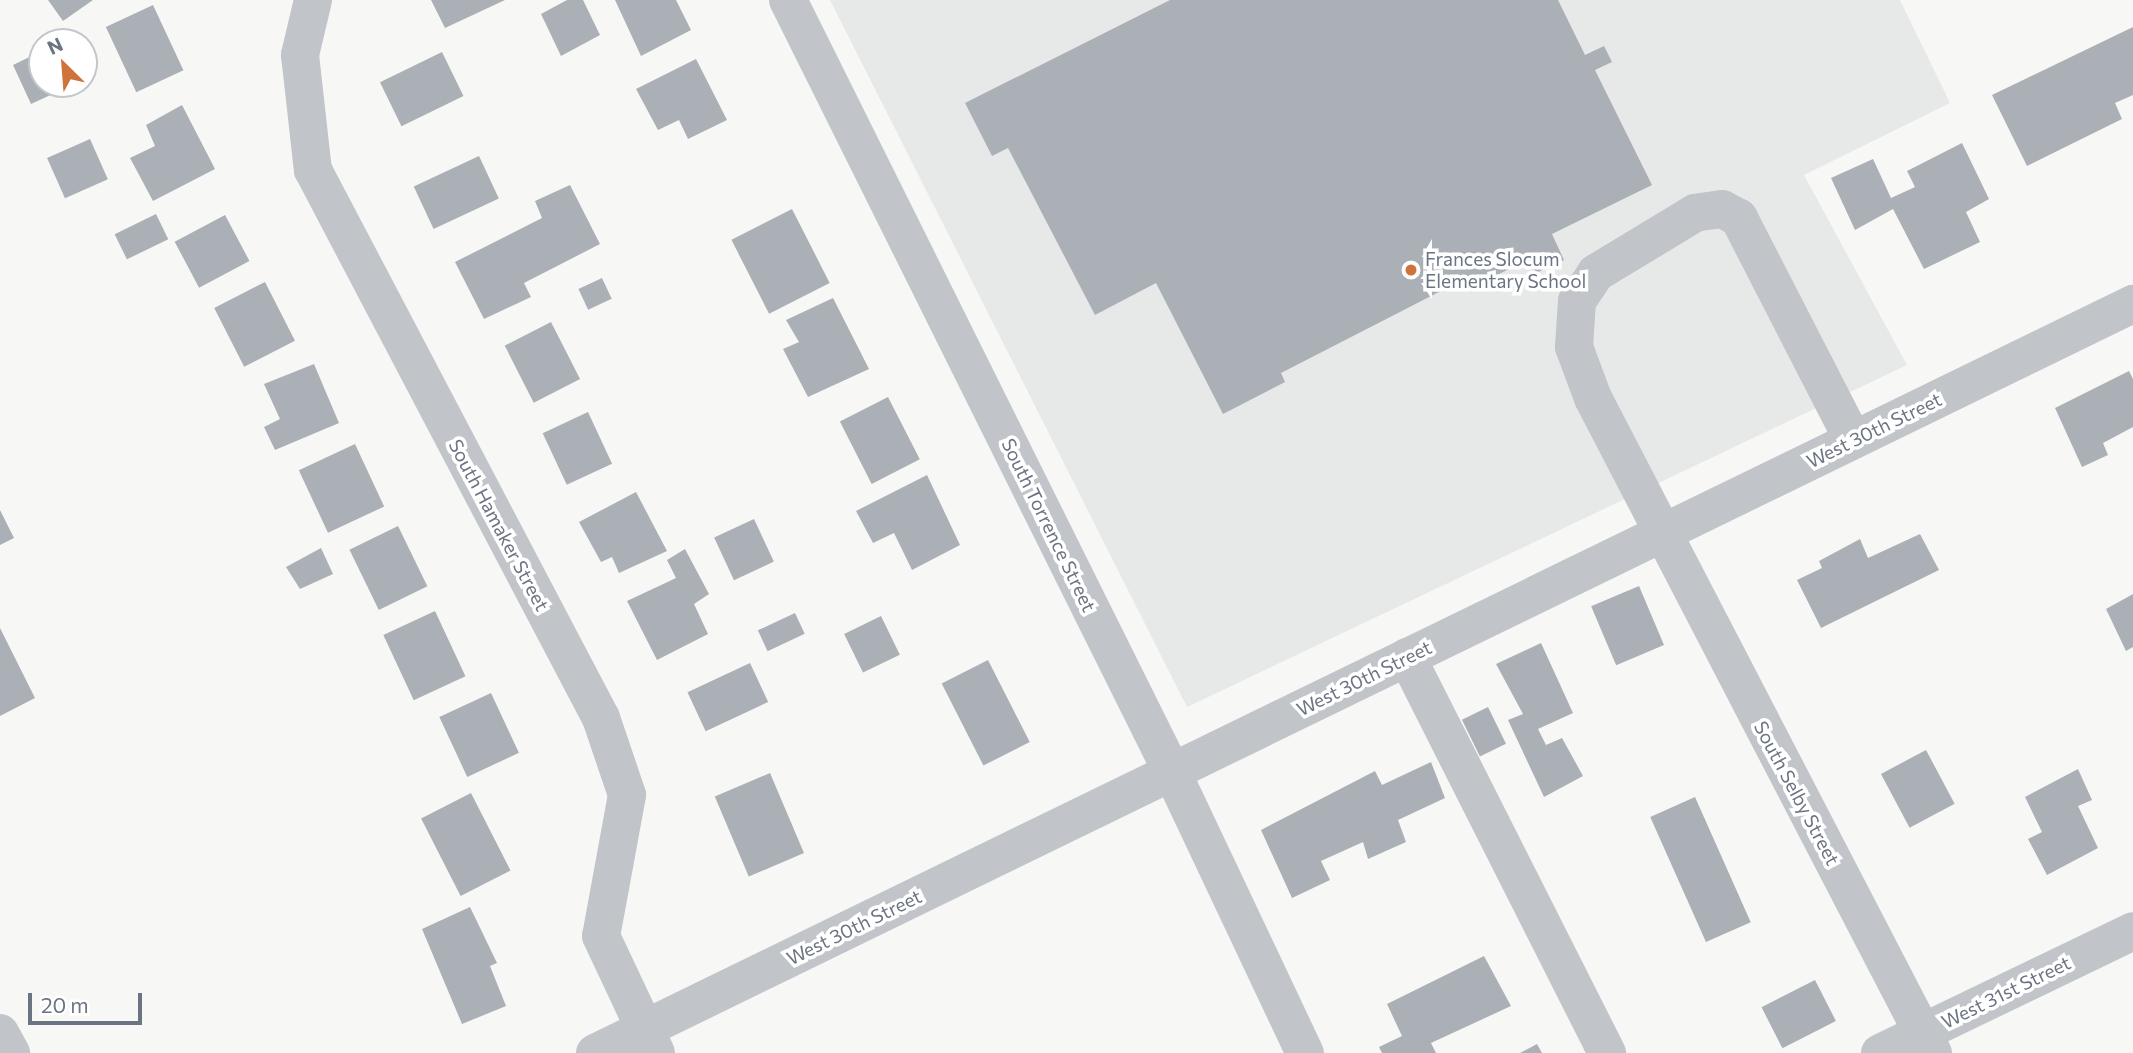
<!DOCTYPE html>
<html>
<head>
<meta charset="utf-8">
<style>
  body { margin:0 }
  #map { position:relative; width:2133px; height:1053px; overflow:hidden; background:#f7f7f5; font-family:Commissioner,sans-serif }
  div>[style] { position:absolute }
  .built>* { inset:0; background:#e7e9e8 }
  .building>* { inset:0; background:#abb0b6; transform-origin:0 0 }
  .minor>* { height:38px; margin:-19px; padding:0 19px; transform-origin:19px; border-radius:19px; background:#c1c4c8 }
  .dots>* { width:19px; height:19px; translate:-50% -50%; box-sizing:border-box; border:4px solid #fff; border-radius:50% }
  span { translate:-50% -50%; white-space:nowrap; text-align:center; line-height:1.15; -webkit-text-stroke:7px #fff; paint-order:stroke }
  .poi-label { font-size:19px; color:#6a7482 }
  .left { translate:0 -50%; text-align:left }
  .street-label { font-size:19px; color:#6a7482 }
  .north { position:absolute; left:28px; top:28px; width:70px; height:70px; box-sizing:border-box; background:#fff; border:2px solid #c3c7cd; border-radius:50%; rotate:335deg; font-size:19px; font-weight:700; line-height:28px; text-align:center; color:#6a7482 }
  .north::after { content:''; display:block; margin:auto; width:24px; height:32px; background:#cf733c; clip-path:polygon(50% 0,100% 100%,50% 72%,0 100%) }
  .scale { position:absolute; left:28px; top:993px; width:114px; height:32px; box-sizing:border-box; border:4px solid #6a7482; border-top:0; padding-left:9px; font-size:21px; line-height:24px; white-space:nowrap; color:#6a7482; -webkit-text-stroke:5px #fff; paint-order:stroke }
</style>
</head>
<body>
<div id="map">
  <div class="built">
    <div style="clip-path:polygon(830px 0,1900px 0,1950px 103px,1804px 175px,1907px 365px,1187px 707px)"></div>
  </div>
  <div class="building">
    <div style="clip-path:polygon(48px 0,93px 0,63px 21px)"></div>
    <div style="clip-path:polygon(431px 0,505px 0,445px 28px)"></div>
    <div style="clip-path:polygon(567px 0,583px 0,600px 35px,561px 56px,541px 14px)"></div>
    <div style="clip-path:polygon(615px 0,676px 0,691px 30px,641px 56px)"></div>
    <div style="clip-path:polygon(1170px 0,1558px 0,1585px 55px,1604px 46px,1612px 62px,1595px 70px,1652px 185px,1552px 234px,1564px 260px,1536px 273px,1530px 259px,1476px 285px,1472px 275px,1281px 373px,1285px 382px,1223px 414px,1156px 283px,1095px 315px,1008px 148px,992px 156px,965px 103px)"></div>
    <div style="left:153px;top:5px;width:72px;height:52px;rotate:65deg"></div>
    <div style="clip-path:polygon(2133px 27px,2133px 95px,2115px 103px,2122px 119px,2027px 166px,1992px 95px)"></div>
    <div style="clip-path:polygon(42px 51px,42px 84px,68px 87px,31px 104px,13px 65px)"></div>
    <div style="left:442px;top:52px;width:49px;height:69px;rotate:64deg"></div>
    <div style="clip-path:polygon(696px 59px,727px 120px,688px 139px,679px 120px,658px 130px,636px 89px)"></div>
    <div style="clip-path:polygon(182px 105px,215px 169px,153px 201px,130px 158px,155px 146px,146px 125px)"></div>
    <div style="left:90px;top:139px;width:44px;height:47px;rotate:66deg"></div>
    <div style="clip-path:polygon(1962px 143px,1989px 199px,1966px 212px,1980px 242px,1924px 269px,1893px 209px,1855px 230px,1831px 178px,1873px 159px,1891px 198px,1915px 187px,1907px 171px)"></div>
    <div style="left:479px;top:156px;width:47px;height:72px;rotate:65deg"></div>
    <div style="clip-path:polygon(570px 185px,600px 244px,524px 283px,531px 297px,484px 319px,455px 262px,542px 218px,535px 201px)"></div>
    <div style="left:792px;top:209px;width:83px;height:68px;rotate:63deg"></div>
    <div style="left:156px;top:214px;width:28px;height:46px;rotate:64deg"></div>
    <div style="left:225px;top:215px;width:52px;height:57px;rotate:62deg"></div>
    <div style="left:602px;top:278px;width:23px;height:26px;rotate:65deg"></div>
    <div style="left:265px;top:282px;width:66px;height:57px;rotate:63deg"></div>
    <div style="clip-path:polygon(833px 298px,869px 369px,808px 397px,783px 349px,799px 342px,786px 320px)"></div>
    <div style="left:551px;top:322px;width:64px;height:52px;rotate:63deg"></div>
    <div style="clip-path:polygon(314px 364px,339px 423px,275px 450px,264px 427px,280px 419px,264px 384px)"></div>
    <div style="clip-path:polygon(2129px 371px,2133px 379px,2133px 427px,2103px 443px,2108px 455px,2082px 467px,2055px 408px)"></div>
    <div style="left:888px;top:397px;width:70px;height:54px;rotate:63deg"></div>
    <div style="left:588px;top:412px;width:57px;height:50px;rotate:65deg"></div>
    <div style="left:355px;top:444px;width:69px;height:62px;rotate:65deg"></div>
    <div style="clip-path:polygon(927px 475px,960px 545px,912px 570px,894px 533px,873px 543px,856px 511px)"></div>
    <div style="clip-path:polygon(636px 492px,667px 551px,619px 573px,612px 557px,601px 562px,579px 522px)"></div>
    <div style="clip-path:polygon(0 510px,14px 538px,0 545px)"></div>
    <div style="left:754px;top:519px;width:47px;height:44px;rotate:65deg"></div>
    <div style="left:398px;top:526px;width:67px;height:54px;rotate:64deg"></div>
    <div style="clip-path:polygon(1920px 534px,1939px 570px,1821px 628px,1797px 580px,1822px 568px,1819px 561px,1860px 539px,1868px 558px)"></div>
    <div style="clip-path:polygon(321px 548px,333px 574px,300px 589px,286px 567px)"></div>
    <div style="clip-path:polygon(685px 549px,709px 594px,694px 604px,708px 634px,657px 660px,627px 601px,676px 578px,667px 560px)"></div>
    <div style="left:1639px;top:586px;width:64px;height:52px;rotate:67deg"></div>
    <div style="clip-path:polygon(2133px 594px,2133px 647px,2126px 651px,2106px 609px)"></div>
    <div style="left:435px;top:611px;width:72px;height:57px;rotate:65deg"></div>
    <div style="left:795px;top:613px;width:23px;height:41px;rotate:65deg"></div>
    <div style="left:881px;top:616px;width:43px;height:41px;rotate:64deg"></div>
    <div style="clip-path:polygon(0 628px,35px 698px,0 716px)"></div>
    <div style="clip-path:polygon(1541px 643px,1573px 713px,1538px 729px,1546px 745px,1562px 738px,1583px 776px,1544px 797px,1508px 720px,1523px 714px,1496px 664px)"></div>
    <div style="left:988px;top:660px;width:92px;height:52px;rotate:63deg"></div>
    <div style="left:750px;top:663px;width:43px;height:69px;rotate:65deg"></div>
    <div style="left:491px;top:693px;width:66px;height:57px;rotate:65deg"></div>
    <div style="left:1488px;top:707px;width:41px;height:29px;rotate:64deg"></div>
    <div style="left:1926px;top:750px;width:61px;height:51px;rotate:62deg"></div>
    <div style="clip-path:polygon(1431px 762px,1445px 798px,1398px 820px,1406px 842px,1368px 859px,1363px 842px,1321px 861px,1330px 880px,1292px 898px,1261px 830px,1375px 771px,1382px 785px)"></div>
    <div style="clip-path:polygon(2078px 769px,2092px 800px,2078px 806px,2098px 848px,2047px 875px,2028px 839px,2042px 832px,2025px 797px)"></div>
    <div style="left:770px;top:773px;width:87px;height:60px;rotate:67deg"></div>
    <div style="left:471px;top:793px;width:87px;height:56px;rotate:63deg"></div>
    <div style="left:1695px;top:797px;width:137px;height:49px;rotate:66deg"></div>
    <div style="clip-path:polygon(470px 907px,497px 963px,490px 966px,506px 1006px,462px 1024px,422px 929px)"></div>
    <div style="clip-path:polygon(1484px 956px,1511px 1006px,1431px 1043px,1436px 1053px,1382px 1053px,1379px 1047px,1402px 1036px,1387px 1004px)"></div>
    <div style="left:1815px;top:980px;width:46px;height:60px;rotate:63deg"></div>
    <div style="clip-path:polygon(1537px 1044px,1542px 1053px,1520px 1053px)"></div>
  </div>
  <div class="minor">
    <div style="left:313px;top:0;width:57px;rotate:103.3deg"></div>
    <div style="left:300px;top:55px;width:116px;rotate:83.6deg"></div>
    <div style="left:313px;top:170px;width:619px;rotate:62.28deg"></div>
    <div style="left:601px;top:718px;width:81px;rotate:71.3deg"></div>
    <div style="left:627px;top:795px;width:143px;rotate:100.4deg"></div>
    <div style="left:601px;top:936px;width:129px;rotate:64.8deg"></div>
    <div style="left:788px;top:0;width:862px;rotate:63.55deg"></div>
    <div style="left:1172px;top:772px;width:311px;rotate:64.7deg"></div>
    <div style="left:1853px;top:440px;width:250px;rotate:-117.2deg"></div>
    <div style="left:1739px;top:218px;width:19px;rotate:-152deg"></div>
    <div style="left:1722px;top:209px;width:27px;rotate:172deg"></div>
    <div style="left:1695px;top:213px;width:116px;rotate:148.8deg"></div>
    <div style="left:1596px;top:273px;width:34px;rotate:124deg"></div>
    <div style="left:1577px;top:301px;width:46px;rotate:93.7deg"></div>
    <div style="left:1574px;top:347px;width:54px;rotate:69.6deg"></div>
    <div style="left:1593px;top:398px;width:738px;rotate:62.57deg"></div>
    <div style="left:1407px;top:657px;width:444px;rotate:63.2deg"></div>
    <div style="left:0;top:1033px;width:23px;rotate:61deg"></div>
    <div style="left:595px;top:1053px;width:1711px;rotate:-25.97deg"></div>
    <div style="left:1880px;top:1053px;width:281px;rotate:-25.7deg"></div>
  </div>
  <div class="dots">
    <div style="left:1411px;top:270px;background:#cf733c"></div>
  </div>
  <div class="poi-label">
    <span class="left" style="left:1425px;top:270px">Frances Slocum<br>Elementary School</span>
  </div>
  <div class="street-label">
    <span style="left:1874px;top:430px;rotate:-26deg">West 30th Street</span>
    <span style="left:499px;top:525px;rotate:62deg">South Hamaker Street</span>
    <span style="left:1049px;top:525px;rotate:64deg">South Torrence Street</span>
    <span style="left:1364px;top:678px;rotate:-26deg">West 30th Street</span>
    <span style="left:1797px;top:793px;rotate:62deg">South Selby Street</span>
    <span style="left:854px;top:927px;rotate:-26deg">West 30th Street</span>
    <span style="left:2006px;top:992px;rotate:-26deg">West 31st Street</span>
  </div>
  <div class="north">N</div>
  <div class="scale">20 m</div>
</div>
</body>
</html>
